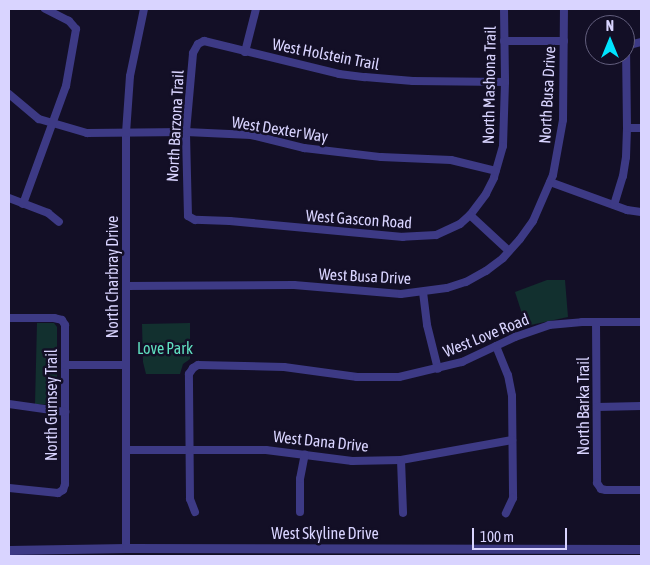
<!DOCTYPE html>
<html>
<head>
<meta charset="utf-8">
<style>
  body { margin:0 }
  #map { position:relative; width:650px; height:565px; overflow:hidden; background:#130f26; font-family:"Asap Condensed",sans-serif }
  div>[style] { position:absolute }
  .green>* { inset:0; background:#12302f }
  .minor>* { height:8px; margin:-4px; padding:0 4px; transform-origin:4px; border-radius:4px; background:#3d3a85 }
  .tertiary>* { height:9px; margin:-4.5px; padding:0 4.5px; transform-origin:4.5px; border-radius:4.5px; background:#3d3a85 }
  span { translate:-50% -50%; white-space:nowrap; text-align:center; line-height:1.15; -webkit-text-stroke:5px #130f26; paint-order:stroke }
  .street-label { font-size:16px; color:#d9d4ff }
  .park-label { font-size:16px; color:#5fe0c0 }
  .frame { position:absolute; inset:0; border:10px solid #d9d4ff; pointer-events:none }
  .north { position:absolute; left:585px; top:15px; width:50px; height:50px; box-sizing:border-box; background:#130f26; border:1px solid #625e7d; border-radius:50%; rotate:0deg; font-size:14px; font-weight:700; line-height:20px; text-align:center; color:#d9d4ff }
  .north::after { content:''; display:block; margin:auto; width:18px; height:22px; background:#00e5ff; clip-path:polygon(50% 0,100% 100%,50% 72%,0 100%) }
  .scale { position:absolute; left:472px; top:528px; width:95px; height:22px; box-sizing:border-box; border:2px solid #d9d4ff; border-top:0; padding-left:6px; font-size:15px; line-height:18px; white-space:nowrap; color:#d9d4ff; -webkit-text-stroke:4px #130f26; paint-order:stroke }
</style>
</head>
<body>
<div id="map">
  <div class="green">
    <div style="clip-path:polygon(547px 280px,565px 280px,568px 317px,526px 326px,515px 292px)"></div>
    <div style="clip-path:polygon(37px 323px,54px 323px,57px 327px,57px 401px,53px 405px,35px 404px)"></div>
    <div style="clip-path:polygon(190px 323px,190px 359px,183px 364px,180px 374px,146px 374px,143px 362px,142px 324px)"></div>
  </div>
  <div class="minor">
    <div style="left:504px;top:9px;width:73px;rotate:89.2deg"></div>
    <div style="left:505px;top:82px;width:64px;rotate:91.8deg"></div>
    <div style="left:503px;top:146px;width:33px;rotate:106deg"></div>
    <div style="left:494px;top:178px;width:18px;rotate:117deg"></div>
    <div style="left:486px;top:194px;width:26px;rotate:127deg"></div>
    <div style="left:470px;top:215px;width:13px;rotate:138deg"></div>
    <div style="left:460px;top:224px;width:26px;rotate:155deg"></div>
    <div style="left:436px;top:235px;width:33px;rotate:177deg"></div>
    <div style="left:403px;top:237px;width:174px;rotate:-174.7deg"></div>
    <div style="left:230px;top:221px;width:35px;rotate:-178deg"></div>
    <div style="left:195px;top:220px;width:8px;rotate:-150deg"></div>
    <div style="left:188px;top:216px;width:84px;rotate:-91.4deg"></div>
    <div style="left:186px;top:132px;width:79px;rotate:-84.9deg"></div>
    <div style="left:193px;top:53px;width:10px;rotate:-61deg"></div>
    <div style="left:198px;top:44px;width:7px;rotate:-27deg"></div>
    <div style="left:204px;top:41px;width:139px;rotate:13.7deg"></div>
    <div style="left:339px;top:74px;width:26px;rotate:7deg"></div>
    <div style="left:365px;top:77px;width:48px;rotate:4.8deg"></div>
    <div style="left:413px;top:81px;width:92px;rotate:0.6deg"></div>
    <div style="left:504px;top:41px;width:60px"></div>
    <div style="left:245px;top:52px;width:44px;rotate:-75.7deg"></div>
    <div style="left:9px;top:94px;width:39px;rotate:40deg"></div>
    <div style="left:39px;top:119px;width:50px;rotate:16.3deg"></div>
    <div style="left:87px;top:133px;width:99px;rotate:-0.6deg"></div>
    <div style="left:186px;top:132px;width:65px;rotate:2.6deg"></div>
    <div style="left:251px;top:135px;width:55px;rotate:13.8deg"></div>
    <div style="left:304px;top:148px;width:78px;rotate:6.7deg"></div>
    <div style="left:381px;top:157px;width:70px;rotate:2.5deg"></div>
    <div style="left:451px;top:160px;width:46px;rotate:13.7deg"></div>
    <div style="left:627px;top:128px;width:14px"></div>
    <div style="left:550px;top:182px;width:82px;rotate:20deg"></div>
    <div style="left:627px;top:210px;width:14px;rotate:8deg"></div>
    <div style="left:9px;top:198px;width:42px;rotate:21deg"></div>
    <div style="left:48px;top:213px;width:14px;rotate:39deg"></div>
    <div style="left:23px;top:204px;width:126px;rotate:-70deg"></div>
    <div style="left:66px;top:86px;width:58px;rotate:-80deg"></div>
    <div style="left:76px;top:29px;width:11px;rotate:-131deg"></div>
    <div style="left:69px;top:21px;width:27px;rotate:-153deg"></div>
    <div style="left:614px;top:205px;width:30px;rotate:-73deg"></div>
    <div style="left:623px;top:176px;width:19px;rotate:-81deg"></div>
    <div style="left:626px;top:157px;width:29px;rotate:-88deg"></div>
    <div style="left:627px;top:128px;width:77px;rotate:-90.7deg"></div>
    <div style="left:626px;top:51px;width:7px;rotate:-63deg"></div>
    <div style="left:629px;top:45px;width:12px;rotate:-14deg"></div>
    <div style="left:470px;top:215px;width:53px;rotate:42.7deg"></div>
    <div style="left:126px;top:286px;width:168px;rotate:-0.3deg"></div>
    <div style="left:294px;top:285px;width:107px;rotate:4.8deg"></div>
    <div style="left:401px;top:294px;width:46px;rotate:-7.4deg"></div>
    <div style="left:447px;top:288px;width:20px;rotate:-18deg"></div>
    <div style="left:466px;top:282px;width:23px;rotate:-29deg"></div>
    <div style="left:486px;top:271px;width:21px;rotate:-37deg"></div>
    <div style="left:503px;top:258px;width:25px;rotate:-48deg"></div>
    <div style="left:520px;top:239px;width:22px;rotate:-54deg"></div>
    <div style="left:533px;top:221px;width:50px;rotate:-66.5deg"></div>
    <div style="left:553px;top:175px;width:56px;rotate:-79.7deg"></div>
    <div style="left:563px;top:120px;width:111px;rotate:-89.5deg"></div>
    <div style="left:423px;top:292px;width:33px;rotate:83deg"></div>
    <div style="left:427px;top:325px;width:45px;rotate:76deg"></div>
    <div style="left:9px;top:318px;width:45px"></div>
    <div style="left:54px;top:318px;width:8px;rotate:14deg"></div>
    <div style="left:62px;top:320px;width:6px;rotate:59deg"></div>
    <div style="left:65px;top:325px;width:159px;rotate:90deg"></div>
    <div style="left:65px;top:484px;width:6px;rotate:108deg"></div>
    <div style="left:63px;top:490px;width:6px;rotate:149deg"></div>
    <div style="left:58px;top:493px;width:49px;rotate:-174.2deg"></div>
    <div style="left:596px;top:322px;width:161px;rotate:89.6deg"></div>
    <div style="left:597px;top:483px;width:7px;rotate:56deg"></div>
    <div style="left:601px;top:489px;width:5px;rotate:11deg"></div>
    <div style="left:606px;top:490px;width:35px"></div>
    <div style="left:496px;top:346px;width:31px;rotate:68deg"></div>
    <div style="left:508px;top:375px;width:21px;rotate:79deg"></div>
    <div style="left:512px;top:396px;width:102px;rotate:89.4deg"></div>
    <div style="left:513px;top:498px;width:17px;rotate:115deg"></div>
    <div style="left:65px;top:365px;width:61px"></div>
    <div style="left:9px;top:404px;width:57px;rotate:8.1deg"></div>
    <div style="left:597px;top:407px;width:44px;rotate:-1.3deg"></div>
    <div style="left:126px;top:450px;width:140px"></div>
    <div style="left:266px;top:450px;width:87px;rotate:7.3deg"></div>
    <div style="left:352px;top:461px;width:49px;rotate:-1.2deg"></div>
    <div style="left:401px;top:460px;width:113px;rotate:-10.2deg"></div>
    <div style="left:401px;top:460px;width:53px;rotate:87.8deg"></div>
    <div style="left:195px;top:512px;width:14px;rotate:-111deg"></div>
    <div style="left:190px;top:499px;width:125px;rotate:-90.5deg"></div>
    <div style="left:189px;top:374px;width:7px;rotate:-56deg"></div>
    <div style="left:193px;top:368px;width:6px;rotate:-31deg"></div>
    <div style="left:198px;top:365px;width:86px;rotate:1.3deg"></div>
    <div style="left:284px;top:367px;width:74px;rotate:7.8deg"></div>
    <div style="left:357px;top:377px;width:42px"></div>
    <div style="left:399px;top:377px;width:65px;rotate:-13.4deg"></div>
    <div style="left:462px;top:362px;width:59px;rotate:-25.3deg"></div>
    <div style="left:515px;top:337px;width:36px;rotate:-19deg"></div>
    <div style="left:549px;top:325px;width:33px;rotate:-5deg"></div>
    <div style="left:582px;top:322px;width:59px"></div>
    <div style="left:300px;top:512px;width:33px;rotate:-90deg"></div>
    <div style="left:300px;top:479px;width:25px;rotate:-79deg"></div>
    <div style="left:126px;top:548px;width:415px;rotate:-90deg"></div>
    <div style="left:126px;top:133px;width:57px;rotate:-86deg"></div>
    <div style="left:130px;top:76px;width:68px;rotate:-78.2deg"></div>
  </div>
  <div class="tertiary">
    <div style="left:9px;top:550px;width:117px;rotate:-1deg"></div>
    <div style="left:126px;top:548px;width:515px;rotate:0.11deg"></div>
  </div>
  <div class="street-label">
    <span style="left:326px;top:54px;rotate:11deg">West Holstein Trail</span>
    <span style="left:489px;top:85px;rotate:-89deg">North Mashona Trail</span>
    <span style="left:547px;top:95px;rotate:-87deg">North Busa Drive</span>
    <span style="left:175px;top:126px;rotate:-87deg">North Barzona Trail</span>
    <span style="left:280px;top:129px;rotate:9deg">West Dexter Way</span>
    <span style="left:359px;top:219px;rotate:4deg">West Gascon Road</span>
    <span style="left:365px;top:276px;rotate:3deg">West Busa Drive</span>
    <span style="left:112px;top:277px;rotate:-90deg">North Charbray Drive</span>
    <span style="left:486px;top:335px;rotate:-22deg">West Love Road</span>
    <span style="left:51px;top:405px;rotate:-90deg">North Gurnsey Trail</span>
    <span style="left:583px;top:406px;rotate:-90deg">North Barka Trail</span>
    <span style="left:321px;top:441px;rotate:6deg">West Dana Drive</span>
    <span style="left:325px;top:533px">West Skyline Drive</span>
  </div>
  <div class="park-label">
    <span style="left:165px;top:348px">Love Park</span>
  </div>
  <div class="frame"></div>
  <div class="north">N</div>
  <div class="scale">100 m</div>
</div>
</body>
</html>
